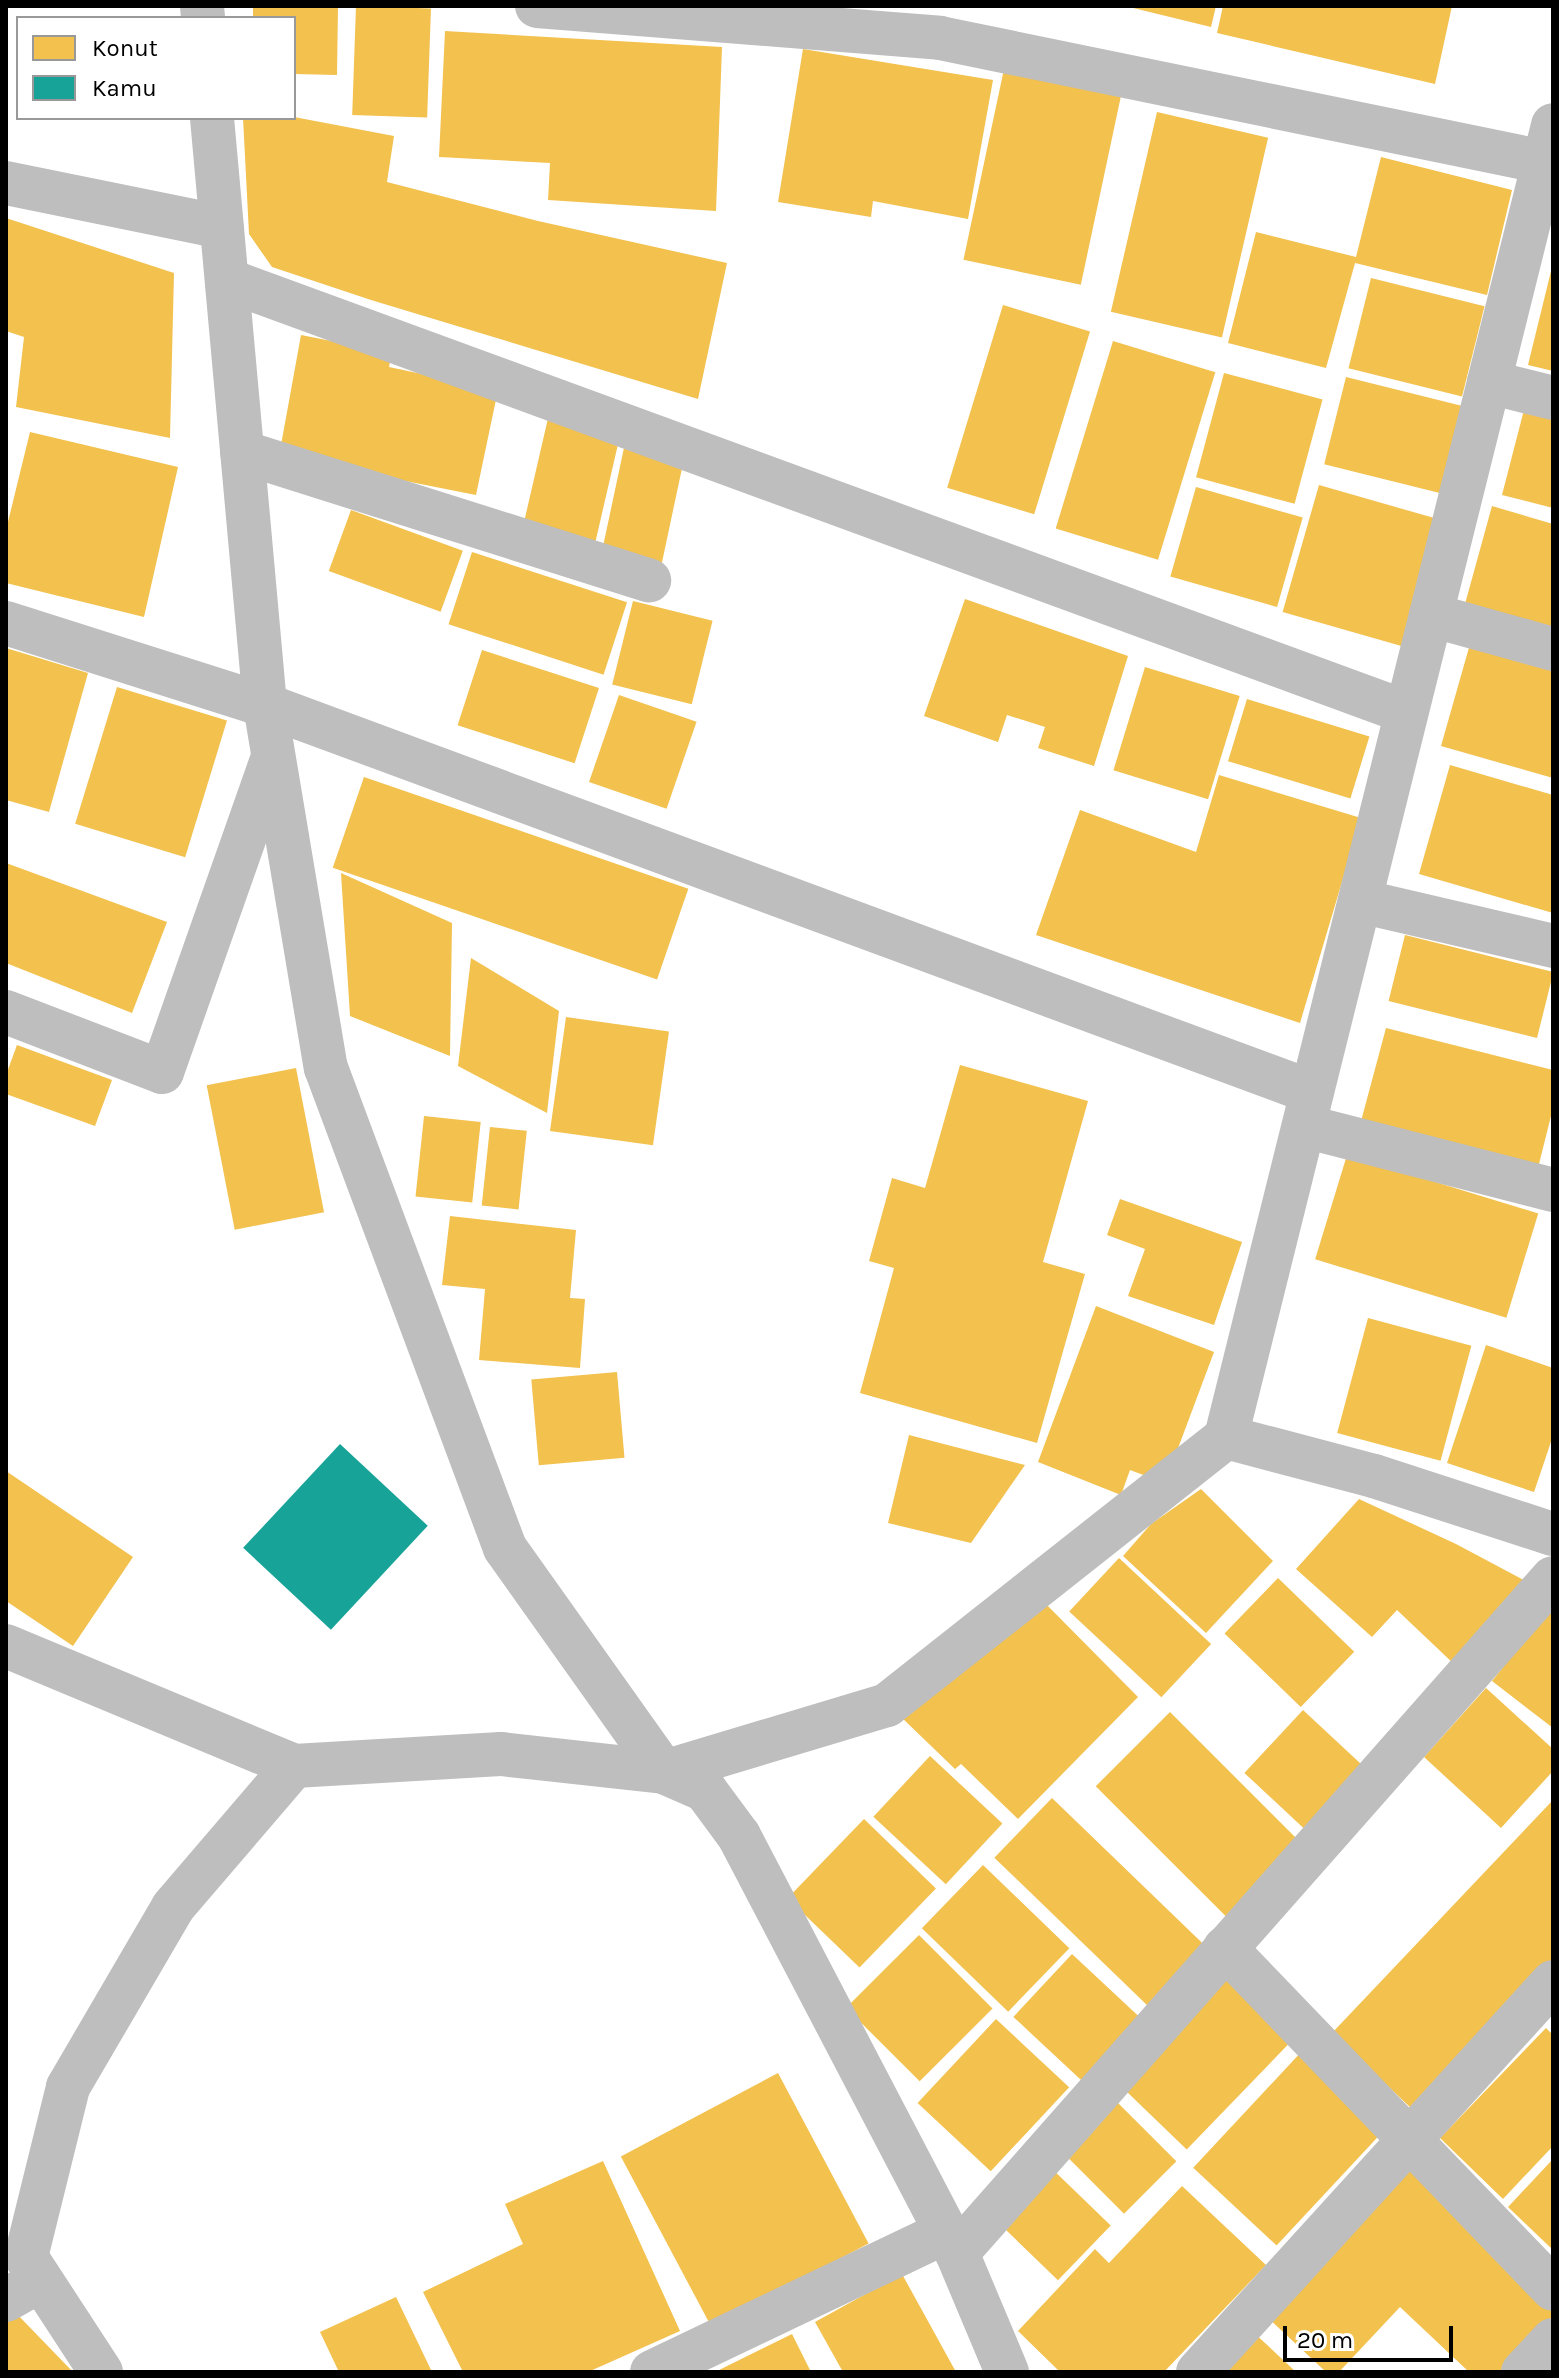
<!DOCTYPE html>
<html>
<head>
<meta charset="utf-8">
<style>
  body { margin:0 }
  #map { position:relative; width:1559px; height:2378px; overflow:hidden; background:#fff; font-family:Karla,sans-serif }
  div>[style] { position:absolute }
  .homes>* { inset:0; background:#f2c14e; transform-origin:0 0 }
  .public>* { inset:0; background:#17a398; transform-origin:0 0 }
  .minor>* { height:44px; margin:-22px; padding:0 22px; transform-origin:22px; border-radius:22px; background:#bebebe }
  span { translate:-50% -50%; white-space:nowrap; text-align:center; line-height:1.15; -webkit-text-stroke:8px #fff; paint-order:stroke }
  .frame { position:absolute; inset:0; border:8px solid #000; pointer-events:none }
  .legend { position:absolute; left:16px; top:16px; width:280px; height:104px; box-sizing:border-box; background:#fff; border:2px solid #999; margin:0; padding:10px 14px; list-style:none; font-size:24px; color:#000 }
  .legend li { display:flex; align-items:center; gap:16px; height:40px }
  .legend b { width:40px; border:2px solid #999 }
  .scale { position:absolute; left:1283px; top:2326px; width:170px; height:36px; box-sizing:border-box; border:4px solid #000; border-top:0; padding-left:10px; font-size:24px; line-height:28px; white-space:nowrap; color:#000; -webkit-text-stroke:6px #fff; paint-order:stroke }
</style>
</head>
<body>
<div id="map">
  <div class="homes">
    <div style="clip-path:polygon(253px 6px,338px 6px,337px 75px,294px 74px,294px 18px,253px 18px)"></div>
    <div style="left:356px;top:6px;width:75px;height:109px;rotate:2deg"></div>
    <div style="clip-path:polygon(1125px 6px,1216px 6px,1211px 27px)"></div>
    <div style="clip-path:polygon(1223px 6px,1452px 6px,1435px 84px,1217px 33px)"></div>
    <div style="clip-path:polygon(445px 31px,722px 47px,716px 211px,548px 200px,550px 163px,439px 157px)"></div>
    <div style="clip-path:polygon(803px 49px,993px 80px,968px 219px,873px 201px,871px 217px,778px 202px)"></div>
    <div style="left:1004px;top:69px;width:120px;height:195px;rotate:12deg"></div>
    <div style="left:1157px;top:112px;width:114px;height:205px;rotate:13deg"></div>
    <div style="clip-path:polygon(294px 117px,394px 136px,387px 182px,538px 221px,727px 263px,698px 399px,371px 300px,272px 267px,249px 234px,243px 118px)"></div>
    <div style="clip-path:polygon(1381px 157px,1512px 190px,1487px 295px,1355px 263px,1326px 368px,1228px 343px,1256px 232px,1356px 257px)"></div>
    <div style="clip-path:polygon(6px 218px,174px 273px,170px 438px,16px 407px,24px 337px,6px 331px)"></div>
    <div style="clip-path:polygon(1552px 267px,1553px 267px,1553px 371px,1528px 365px)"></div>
    <div style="left:1371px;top:278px;width:117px;height:93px;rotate:14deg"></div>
    <div style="left:1003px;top:305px;width:91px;height:191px;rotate:17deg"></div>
    <div style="clip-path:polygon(301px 335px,392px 353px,389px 367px,498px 390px,476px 495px,279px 456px)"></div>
    <div style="left:1113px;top:341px;width:107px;height:196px;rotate:17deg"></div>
    <div style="left:1224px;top:373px;width:102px;height:108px;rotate:15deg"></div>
    <div style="left:1346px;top:377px;width:119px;height:90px;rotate:14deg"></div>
    <div style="clip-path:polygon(1525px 406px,1553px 413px,1553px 508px,1502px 495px)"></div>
    <div style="left:549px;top:414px;width:74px;height:119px;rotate:13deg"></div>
    <div style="clip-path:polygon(30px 432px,178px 467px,144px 617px,6px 583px,6px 530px)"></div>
    <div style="left:625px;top:443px;width:61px;height:114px;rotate:12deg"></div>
    <div style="left:1319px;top:485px;width:129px;height:132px;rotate:16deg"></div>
    <div style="left:1196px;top:487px;width:111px;height:93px;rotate:16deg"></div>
    <div style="clip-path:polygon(1492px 506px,1553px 524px,1553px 630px,1465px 604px)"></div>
    <div style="left:351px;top:510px;width:119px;height:65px;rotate:20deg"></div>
    <div style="left:472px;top:552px;width:163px;height:76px;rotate:18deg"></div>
    <div style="clip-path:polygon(965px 599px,1128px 656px,1094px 766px,1038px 748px,1045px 727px,1007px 715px,998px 742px,924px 716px)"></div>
    <div style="left:633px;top:601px;width:82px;height:86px;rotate:14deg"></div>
    <div style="clip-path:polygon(1470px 644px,1553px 669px,1553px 778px,1441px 746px)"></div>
    <div style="clip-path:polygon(6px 648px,88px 673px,49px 812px,6px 800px)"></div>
    <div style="left:482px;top:650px;width:123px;height:79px;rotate:18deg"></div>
    <div style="left:1145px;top:667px;width:99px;height:108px;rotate:17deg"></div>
    <div style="left:117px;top:687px;width:115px;height:143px;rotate:17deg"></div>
    <div style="left:619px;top:695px;width:82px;height:92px;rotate:19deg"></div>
    <div style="left:1247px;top:699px;width:128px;height:65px;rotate:17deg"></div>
    <div style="clip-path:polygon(1450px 765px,1553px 795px,1553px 913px,1419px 874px)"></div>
    <div style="clip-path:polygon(1219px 775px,1361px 818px,1300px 1023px,1036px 935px,1080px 810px,1196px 852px)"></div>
    <div style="left:364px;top:777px;width:343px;height:96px;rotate:19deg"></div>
    <div style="clip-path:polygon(6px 863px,167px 922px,132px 1013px,6px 963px)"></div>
    <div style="clip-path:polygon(341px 873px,452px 923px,450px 1056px,350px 1016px)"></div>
    <div style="left:1405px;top:935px;width:153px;height:68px;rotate:14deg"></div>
    <div style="clip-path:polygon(471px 958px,559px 1011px,547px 1113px,458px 1066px)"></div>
    <div style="left:566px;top:1017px;width:104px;height:115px;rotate:8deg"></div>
    <div style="clip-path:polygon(1386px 1028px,1553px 1070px,1553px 1108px,1537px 1172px,1360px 1125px)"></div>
    <div style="clip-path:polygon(17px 1045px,112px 1080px,95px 1126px,6px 1094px,6px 1075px)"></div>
    <div style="clip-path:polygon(960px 1065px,1088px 1101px,1043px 1262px,1085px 1274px,1037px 1443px,860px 1393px,894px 1268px,869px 1261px,892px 1178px,925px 1188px)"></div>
    <div style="left:296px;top:1068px;width:147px;height:91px;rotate:79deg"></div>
    <div style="left:424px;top:1116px;width:57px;height:81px;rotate:6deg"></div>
    <div style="left:490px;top:1127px;width:37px;height:79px;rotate:6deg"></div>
    <div style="left:1347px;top:1155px;width:200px;height:109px;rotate:17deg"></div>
    <div style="clip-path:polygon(1120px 1199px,1242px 1242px,1214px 1325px,1128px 1296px,1145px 1249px,1107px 1235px)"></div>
    <div style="clip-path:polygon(450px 1216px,576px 1230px,570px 1298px,585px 1299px,580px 1368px,479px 1360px,485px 1289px,442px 1285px)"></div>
    <div style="clip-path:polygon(1096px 1306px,1214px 1352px,1165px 1483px,1130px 1470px,1121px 1495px,1038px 1462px)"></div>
    <div style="left:1368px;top:1318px;width:107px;height:119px;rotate:15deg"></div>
    <div style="clip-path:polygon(1486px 1345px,1553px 1368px,1553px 1436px,1534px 1492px,1447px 1463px)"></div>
    <div style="left:617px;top:1372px;width:86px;height:86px;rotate:85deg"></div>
    <div style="clip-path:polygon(909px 1435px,1025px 1465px,971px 1543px,888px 1523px)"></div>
    <div style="clip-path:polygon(6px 1471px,133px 1557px,73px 1646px,6px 1601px)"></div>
    <div style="clip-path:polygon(1201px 1489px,1273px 1561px,1206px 1633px,1123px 1556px,1151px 1524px)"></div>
    <div style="clip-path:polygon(1359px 1499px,1456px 1544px,1531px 1584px,1455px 1665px,1397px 1610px,1372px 1637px,1296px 1569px)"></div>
    <div style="left:1119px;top:1558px;width:126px;height:73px;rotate:43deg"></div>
    <div style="left:1278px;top:1578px;width:106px;height:77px;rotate:44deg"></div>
    <div style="clip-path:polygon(1037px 1595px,1138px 1697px,1018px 1819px,961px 1764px,955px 1769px,900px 1716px)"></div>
    <div style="clip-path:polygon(1553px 1605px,1553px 1728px,1492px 1681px)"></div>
    <div style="clip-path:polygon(1486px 1688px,1553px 1749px,1553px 1771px,1501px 1828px,1424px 1757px)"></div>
    <div style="left:1303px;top:1710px;width:87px;height:86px;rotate:43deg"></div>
    <div style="left:1170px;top:1712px;width:191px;height:105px;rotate:45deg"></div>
    <div style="left:930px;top:1756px;width:99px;height:83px;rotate:43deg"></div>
    <div style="left:1052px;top:1798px;width:224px;height:83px;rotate:44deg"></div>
    <div style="clip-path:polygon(1553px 1800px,1553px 1962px,1413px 2110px,1332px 2033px)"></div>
    <div style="left:864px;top:1819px;width:100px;height:110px;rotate:44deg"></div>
    <div style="left:983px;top:1865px;width:120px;height:88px;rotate:44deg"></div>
    <div style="left:919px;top:1935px;width:104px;height:103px;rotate:45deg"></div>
    <div style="left:1072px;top:1954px;width:97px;height:86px;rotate:43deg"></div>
    <div style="left:1224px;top:1977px;width:93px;height:150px;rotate:44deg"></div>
    <div style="left:996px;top:2019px;width:100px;height:115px;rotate:43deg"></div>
    <div style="clip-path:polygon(1546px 2028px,1553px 2035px,1553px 2146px,1503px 2199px,1440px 2138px)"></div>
    <div style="left:1303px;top:2050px;width:114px;height:161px;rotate:43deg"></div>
    <div style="left:778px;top:2073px;width:193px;height:178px;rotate:62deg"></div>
    <div style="left:1112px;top:2097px;width:91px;height:74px;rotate:45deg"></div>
    <div style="clip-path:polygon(1553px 2159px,1553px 2250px,1508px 2207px)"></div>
    <div style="clip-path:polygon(603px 2161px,680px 2331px,588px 2372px,463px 2372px,423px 2292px,523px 2244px,505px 2204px)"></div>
    <div style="clip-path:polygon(1407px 2162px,1553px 2300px,1553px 2323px,1505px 2372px,1469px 2372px,1400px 2307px,1339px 2372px,1326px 2372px,1266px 2316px)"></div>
    <div style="left:1046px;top:2163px;width:90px;height:76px;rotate:44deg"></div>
    <div style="clip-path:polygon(1182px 2186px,1266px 2265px,1164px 2372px,1060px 2372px,1018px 2331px,1095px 2249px,1109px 2263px)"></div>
    <div style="clip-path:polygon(902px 2274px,956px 2372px,843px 2372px,815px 2322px)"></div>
    <div style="clip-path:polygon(396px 2297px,432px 2372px,339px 2372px,320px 2332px)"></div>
    <div style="clip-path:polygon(14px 2311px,73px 2372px,6px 2372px,6px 2318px)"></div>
    <div style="clip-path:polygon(1250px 2329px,1296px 2372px,1209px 2372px)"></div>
    <div style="clip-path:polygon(792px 2334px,811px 2372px,715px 2372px)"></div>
  </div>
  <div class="public">
    <div style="left:340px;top:1444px;width:120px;height:142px;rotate:43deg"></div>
  </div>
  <div class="minor">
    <div style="left:202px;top:6px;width:12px;rotate:85deg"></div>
    <div style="left:537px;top:6px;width:404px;rotate:4.5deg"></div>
    <div style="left:940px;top:38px;width:617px;rotate:11.6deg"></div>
    <div style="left:212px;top:118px;width:589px;rotate:84.84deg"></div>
    <div style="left:265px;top:705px;width:368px;rotate:80.5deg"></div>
    <div style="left:326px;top:1068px;width:512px;rotate:69.55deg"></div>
    <div style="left:505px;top:1548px;width:275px;rotate:54.6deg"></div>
    <div style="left:664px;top:1772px;width:45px;rotate:23.7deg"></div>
    <div style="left:705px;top:1790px;width:57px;rotate:53.5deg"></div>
    <div style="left:739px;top:1836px;width:471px;rotate:62.4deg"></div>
    <div style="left:957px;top:2253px;width:129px;rotate:67.2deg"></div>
    <div style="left:6px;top:183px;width:220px;rotate:11.5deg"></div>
    <div style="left:227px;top:280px;width:1256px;rotate:20.12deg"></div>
    <div style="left:1489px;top:382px;width:66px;rotate:14deg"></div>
    <div style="left:242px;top:452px;width:427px;rotate:17.5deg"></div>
    <div style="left:1431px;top:615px;width:127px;rotate:15.6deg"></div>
    <div style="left:6px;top:623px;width:272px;rotate:17.6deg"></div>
    <div style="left:265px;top:705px;width:1116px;rotate:20.29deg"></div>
    <div style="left:1360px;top:901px;width:198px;rotate:13.1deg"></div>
    <div style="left:6px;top:1012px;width:167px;rotate:21deg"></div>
    <div style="left:162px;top:1072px;width:331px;rotate:-70.6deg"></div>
    <div style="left:1304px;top:1126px;width:257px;rotate:14.4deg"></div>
    <div style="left:1226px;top:1437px;width:153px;rotate:14.8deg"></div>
    <div style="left:1374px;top:1476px;width:188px;rotate:18deg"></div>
    <div style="left:6px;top:1646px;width:312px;rotate:22.6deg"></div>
    <div style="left:294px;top:1766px;width:207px;rotate:-3.3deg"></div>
    <div style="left:501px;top:1754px;width:164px;rotate:6.3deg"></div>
    <div style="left:664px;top:1772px;width:233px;rotate:-16.7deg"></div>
    <div style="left:887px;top:1705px;width:432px;rotate:-38.3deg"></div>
    <div style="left:1226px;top:1437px;width:1352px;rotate:-76deg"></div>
    <div style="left:1225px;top:1948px;width:473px;rotate:46.1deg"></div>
    <div style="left:957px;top:2253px;width:900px;rotate:-48.56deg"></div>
    <div style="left:6px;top:2300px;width:40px;rotate:-29.7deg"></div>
    <div style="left:101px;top:2372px;width:137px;rotate:-123.1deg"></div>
    <div style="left:26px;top:2257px;width:175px;rotate:-76.1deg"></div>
    <div style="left:68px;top:2087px;width:208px;rotate:-59.7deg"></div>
    <div style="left:173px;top:1907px;width:186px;rotate:-49.4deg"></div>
    <div style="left:652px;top:2372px;width:326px;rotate:-25.5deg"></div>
    <div style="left:1198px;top:2372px;width:527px;rotate:-47.69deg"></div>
    <div style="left:1523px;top:2372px;width:44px;rotate:-46.8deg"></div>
  </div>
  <div class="frame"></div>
  <ul class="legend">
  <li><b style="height:22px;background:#f2c14e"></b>Konut</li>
  <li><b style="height:22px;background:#17a398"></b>Kamu</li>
  </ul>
  <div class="scale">20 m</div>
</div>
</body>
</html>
